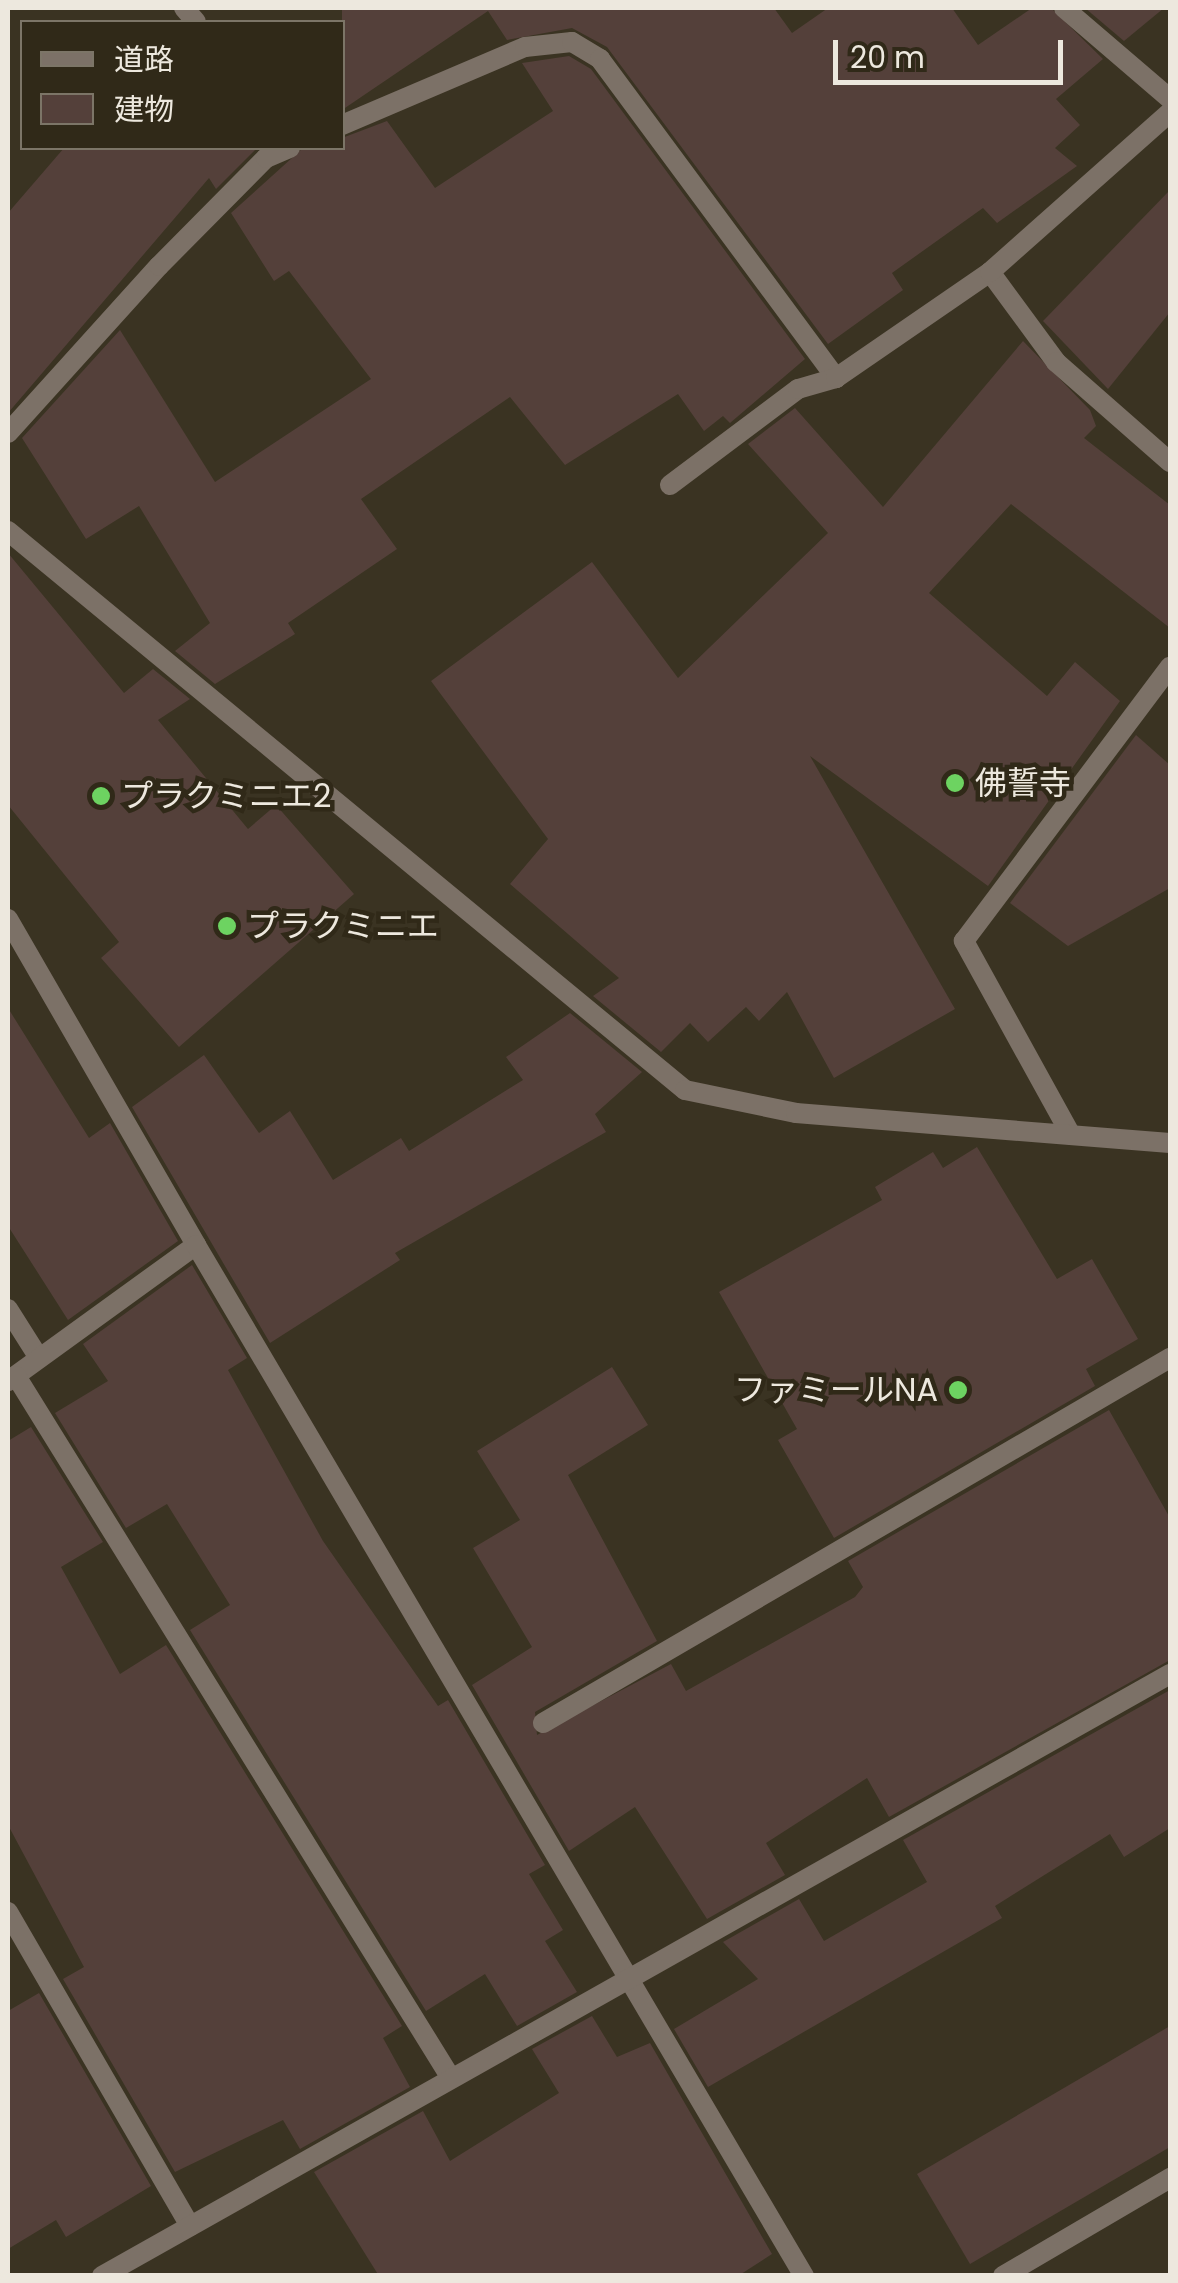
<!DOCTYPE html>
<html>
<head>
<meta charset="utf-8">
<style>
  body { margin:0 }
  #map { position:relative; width:1178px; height:2283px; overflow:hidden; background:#3a3322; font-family:Poppins,"Noto Sans JP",sans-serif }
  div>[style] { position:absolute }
  .building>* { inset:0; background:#54403a }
  .service>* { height:20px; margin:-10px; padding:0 10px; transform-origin:10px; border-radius:10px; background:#7c7167 }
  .minor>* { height:20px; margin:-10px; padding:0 10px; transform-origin:10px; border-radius:10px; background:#7c7167 }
  .dots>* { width:28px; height:28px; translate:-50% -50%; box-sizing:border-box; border:5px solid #302918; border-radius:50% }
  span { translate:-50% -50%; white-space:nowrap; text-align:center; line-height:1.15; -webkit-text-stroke:9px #302918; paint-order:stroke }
  .poi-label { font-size:32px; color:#ede8de }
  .left { translate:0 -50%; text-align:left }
  .right { translate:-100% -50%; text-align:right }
  .frame { position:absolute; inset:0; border:10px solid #ede8de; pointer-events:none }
  .legend { position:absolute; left:20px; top:20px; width:325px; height:130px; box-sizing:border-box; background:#302918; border:2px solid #7c7567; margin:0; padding:12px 18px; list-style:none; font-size:30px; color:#ede8de }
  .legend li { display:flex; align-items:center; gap:20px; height:50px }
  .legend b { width:50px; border:2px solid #7c7567 }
  .scale { position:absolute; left:833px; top:40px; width:230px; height:45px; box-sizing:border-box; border:5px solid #ede8de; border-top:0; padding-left:12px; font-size:30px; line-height:35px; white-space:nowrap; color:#ede8de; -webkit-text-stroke:8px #302918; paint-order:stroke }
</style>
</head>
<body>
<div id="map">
  <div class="building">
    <div style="clip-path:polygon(342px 8px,774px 8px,792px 33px,828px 8px,952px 8px,978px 45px,1032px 8px,1051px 8px,1103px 59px,1056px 99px,1080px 125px,1055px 148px,1077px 166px,997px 223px,983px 208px,892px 273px,903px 290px,828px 344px,607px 47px,572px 28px,507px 40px,488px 11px,342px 110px)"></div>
    <div style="clip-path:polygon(1085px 8px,1164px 8px,1124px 41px)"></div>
    <div style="clip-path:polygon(569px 56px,591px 69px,805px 359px,730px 423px,723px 416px,704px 431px,678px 394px,565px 465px,510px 397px,361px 499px,397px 549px,288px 623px,295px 634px,215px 684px,175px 651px,210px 623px,139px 506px,86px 539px,22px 438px,120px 330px,215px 482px,371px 379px,289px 271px,274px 281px,231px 213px,303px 148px,342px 148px,342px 138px,387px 121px,435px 188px,553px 111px,522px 63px)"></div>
    <div style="clip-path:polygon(64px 148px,257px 148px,216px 189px,209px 178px,8px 413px,8px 213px)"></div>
    <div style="clip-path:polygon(1170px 190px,1170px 312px,1108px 389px,1043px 321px)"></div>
    <div style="clip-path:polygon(1023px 341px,1090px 410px,1096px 426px,1084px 438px,1170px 505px,1170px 628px,1011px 504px,929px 593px,1047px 696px,1075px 662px,1120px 701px,988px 886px,810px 756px,955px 1009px,834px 1078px,787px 992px,759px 1021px,746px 1007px,708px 1042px,690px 1023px,661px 1052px,593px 996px,619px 978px,510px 884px,548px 839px,431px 681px,592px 562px,678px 678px,828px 533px,748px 444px,795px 408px,883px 507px)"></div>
    <div style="clip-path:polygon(8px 553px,124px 693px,153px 669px,190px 699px,158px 720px,248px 829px,276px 805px,354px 894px,179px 1047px,101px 958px,119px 942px,8px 805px)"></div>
    <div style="clip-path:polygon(1136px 735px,1170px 765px,1170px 888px,1068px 946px,1010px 903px)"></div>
    <div style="clip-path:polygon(8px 1008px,89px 1138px,110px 1123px,178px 1241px,68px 1320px,8px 1226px)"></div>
    <div style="clip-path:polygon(570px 1013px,642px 1072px,595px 1114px,606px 1132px,395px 1253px,400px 1260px,270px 1343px,132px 1107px,204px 1055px,259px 1133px,290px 1111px,333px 1180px,401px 1138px,409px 1151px,523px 1080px,506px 1057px)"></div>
    <div style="clip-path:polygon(977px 1147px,1057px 1279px,1092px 1259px,1138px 1339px,1086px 1369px,1095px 1386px,834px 1538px,778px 1440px,797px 1429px,719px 1292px,882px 1200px,875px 1187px,933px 1152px,943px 1168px)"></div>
    <div style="clip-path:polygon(192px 1265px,247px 1358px,228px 1370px,323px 1541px,438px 1706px,448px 1700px,545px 1865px,529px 1874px,563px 1930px,545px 1941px,577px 1992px,517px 2026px,485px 1974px,426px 2011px,190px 1630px,230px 1605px,167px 1504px,126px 1528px,55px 1413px,108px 1381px,83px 1344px)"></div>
    <div style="clip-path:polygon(612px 1367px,648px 1425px,568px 1475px,657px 1641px,535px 1712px,537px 1735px,671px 1664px,686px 1691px,855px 1597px,863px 1587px,848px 1561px,1109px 1410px,1170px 1518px,1170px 1660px,889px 1817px,867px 1778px,766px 1843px,785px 1875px,707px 1919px,635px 1807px,569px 1851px,472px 1685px,532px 1647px,473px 1548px,520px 1520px,477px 1451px)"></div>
    <div style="clip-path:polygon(31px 1427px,103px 1542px,61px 1567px,120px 1674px,166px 1645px,402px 2026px,383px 2038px,410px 2087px,300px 2149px,283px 2120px,175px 2172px,63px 1979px,84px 1967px,8px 1825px,8px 1441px)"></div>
    <div style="clip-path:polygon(1170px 1690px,1170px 1828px,1124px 1857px,1110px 1834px,995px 1906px,1002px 1918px,708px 2087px,674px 2029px,758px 1979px,723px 1942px,799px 1899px,824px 1941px,927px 1882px,903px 1840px)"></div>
    <div style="clip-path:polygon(39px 1993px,151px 2186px,66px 2237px,56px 2220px,8px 2249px,8px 2011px)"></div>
    <div style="clip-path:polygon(592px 2016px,617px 2057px,650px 2043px,772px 2254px,738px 2276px,379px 2276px,314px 2172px,423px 2111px,450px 2161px,559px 2093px,532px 2049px)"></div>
    <div style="clip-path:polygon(1170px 2026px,1170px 2147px,970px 2264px,917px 2174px)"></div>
  </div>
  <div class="service">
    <div style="left:184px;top:8px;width:18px;rotate:49deg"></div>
    <div style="left:342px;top:125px;width:199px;rotate:-23.1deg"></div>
    <div style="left:525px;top:47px;width:47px;rotate:-6.1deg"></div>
    <div style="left:572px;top:42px;width:33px;rotate:31deg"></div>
    <div style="left:600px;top:59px;width:397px;rotate:53.5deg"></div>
    <div style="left:990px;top:272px;width:112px;rotate:53.7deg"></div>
    <div style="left:1056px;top:362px;width:152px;rotate:41.3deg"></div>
    <div style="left:8px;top:433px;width:225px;rotate:-47.9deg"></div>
    <div style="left:159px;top:266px;width:152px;rotate:-45.3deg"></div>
    <div style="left:266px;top:158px;width:26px;rotate:-23deg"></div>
    <div style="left:670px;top:485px;width:160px;rotate:-36.9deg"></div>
    <div style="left:798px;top:389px;width:40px;rotate:-16deg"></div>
    <div style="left:836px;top:378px;width:187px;rotate:-34.5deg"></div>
    <div style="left:990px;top:272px;width:241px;rotate:-41.6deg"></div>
    <div style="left:1071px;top:1135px;width:222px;rotate:-118.9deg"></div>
    <div style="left:964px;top:941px;width:343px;rotate:-53.1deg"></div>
    <div style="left:8px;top:1309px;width:58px;rotate:57.7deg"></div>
    <div style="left:543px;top:1723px;width:726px;rotate:-30.21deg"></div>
  </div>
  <div class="minor">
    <div style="left:1064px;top:8px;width:140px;rotate:40.6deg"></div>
    <div style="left:8px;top:531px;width:878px;rotate:39.55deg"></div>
    <div style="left:685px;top:1090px;width:113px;rotate:11.7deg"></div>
    <div style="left:796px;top:1113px;width:375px;rotate:4.6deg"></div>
    <div style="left:8px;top:919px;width:376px;rotate:60deg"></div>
    <div style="left:196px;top:1245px;width:232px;rotate:144.1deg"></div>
    <div style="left:196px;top:1245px;width:1197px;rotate:59.47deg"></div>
    <div style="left:16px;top:1376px;width:826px;rotate:58.22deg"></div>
    <div style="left:8px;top:1912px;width:363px;rotate:59.9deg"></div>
    <div style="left:102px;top:2276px;width:1226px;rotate:-29.41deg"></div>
    <div style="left:1003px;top:2276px;width:194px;rotate:-30.4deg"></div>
  </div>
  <div class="dots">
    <div style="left:955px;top:783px;background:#6dd361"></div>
    <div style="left:101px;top:796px;background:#6dd361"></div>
    <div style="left:227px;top:926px;background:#6dd361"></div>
    <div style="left:958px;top:1390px;background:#6dd361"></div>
  </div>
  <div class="poi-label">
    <span class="left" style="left:975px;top:783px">佛誓寺</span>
    <span class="left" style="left:121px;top:796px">プラクミニエ2</span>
    <span class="left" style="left:247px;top:926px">プラクミニエ</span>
    <span class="right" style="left:938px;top:1390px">ファミールNA</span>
  </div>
  <div class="frame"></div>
  <ul class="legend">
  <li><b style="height:12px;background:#7c7167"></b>道路</li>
  <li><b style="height:28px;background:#54403a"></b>建物</li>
  </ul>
  <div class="scale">20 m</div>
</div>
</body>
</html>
